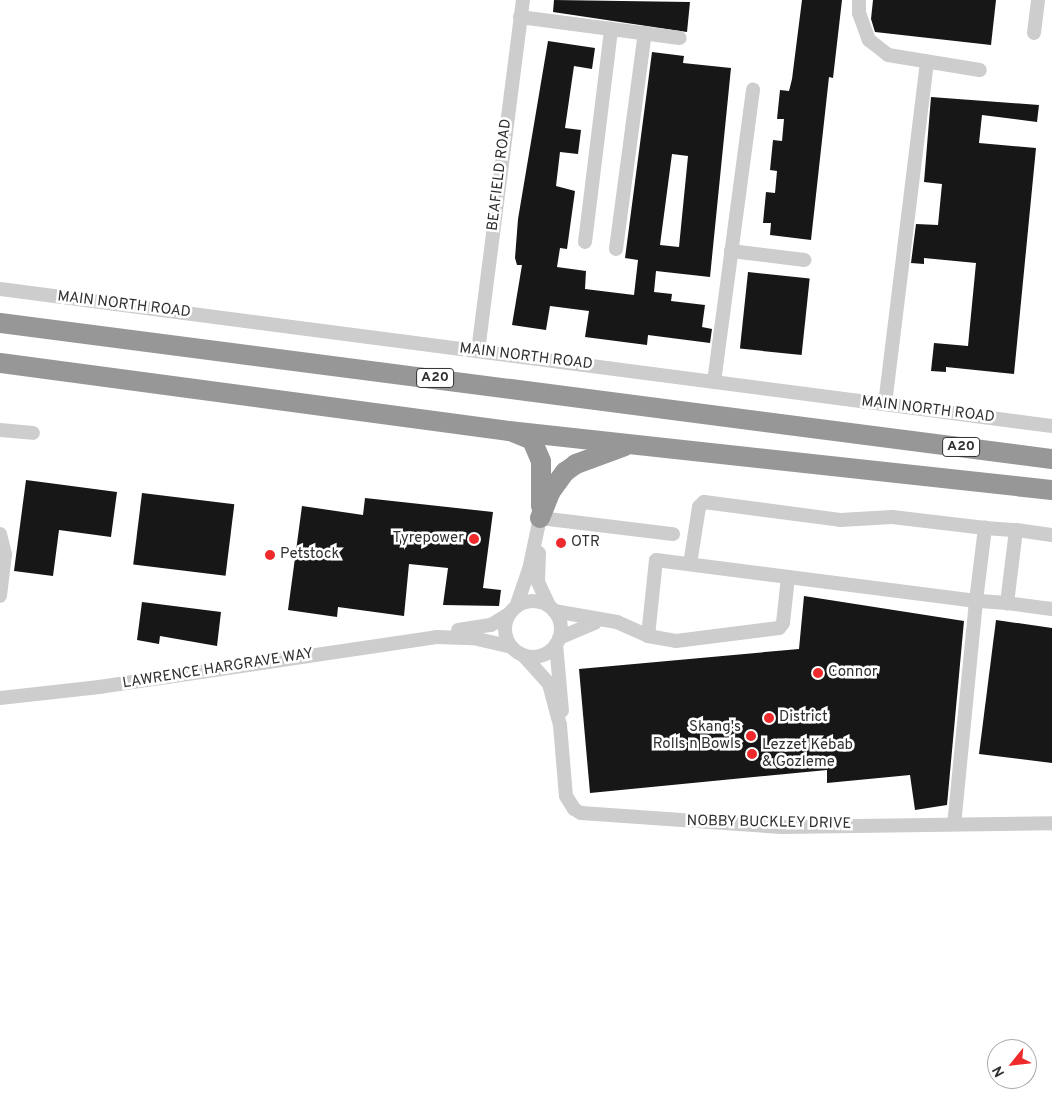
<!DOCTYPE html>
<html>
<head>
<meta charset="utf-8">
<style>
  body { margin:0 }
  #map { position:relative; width:1052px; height:1104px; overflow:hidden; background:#fff; font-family:Overpass,sans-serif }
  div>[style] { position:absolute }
  .building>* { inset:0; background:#171717; transform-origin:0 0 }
  .minor>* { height:14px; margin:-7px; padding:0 7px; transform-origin:7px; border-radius:7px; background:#cdcdcd }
  .minor>.ring { margin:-7px; padding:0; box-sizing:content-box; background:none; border:14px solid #cdcdcd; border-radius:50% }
  .highway>* { height:20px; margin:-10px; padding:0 10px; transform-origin:10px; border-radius:10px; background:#979797 }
  .dots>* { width:14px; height:14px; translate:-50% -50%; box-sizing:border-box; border:2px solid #fff; border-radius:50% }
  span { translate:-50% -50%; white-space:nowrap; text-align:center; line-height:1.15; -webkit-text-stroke:5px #fff; paint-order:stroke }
  .shield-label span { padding:1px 4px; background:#fff; border:1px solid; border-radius:4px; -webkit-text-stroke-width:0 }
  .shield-label { font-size:14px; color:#303030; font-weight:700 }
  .street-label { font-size:15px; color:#303030 }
  .poi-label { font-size:15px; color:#303030 }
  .right { translate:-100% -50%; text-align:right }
  .left { translate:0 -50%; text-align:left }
  .north { position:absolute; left:987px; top:1039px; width:50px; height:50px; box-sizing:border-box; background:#fff; border:1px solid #acacac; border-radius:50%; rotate:241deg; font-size:14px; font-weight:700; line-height:20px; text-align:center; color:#303030 }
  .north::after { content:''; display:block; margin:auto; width:18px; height:22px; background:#ef2a2c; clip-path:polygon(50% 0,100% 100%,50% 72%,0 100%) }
</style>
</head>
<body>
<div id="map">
  <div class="building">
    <div style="clip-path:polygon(554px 0,690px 2px,687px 32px,553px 12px)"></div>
    <div style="clip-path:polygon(802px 0,842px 0,833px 78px,829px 77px,811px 240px,770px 235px,771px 223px,763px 223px,766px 192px,775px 193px,777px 171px,770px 170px,773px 140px,782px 141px,784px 119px,777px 119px,780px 90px,789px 91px,792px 79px)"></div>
    <div style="clip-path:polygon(873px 0,996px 0,991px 45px,875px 32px,871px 19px)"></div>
    <div style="clip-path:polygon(evenodd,548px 41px,595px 48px,592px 69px,574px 66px,565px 128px,581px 130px,578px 154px,560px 152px,556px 186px,575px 191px,567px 249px,560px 248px,557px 267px,586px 271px,585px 289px,634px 295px,638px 260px,625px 258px,652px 52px,684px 56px,683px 63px,731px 68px,710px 277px,656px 271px,654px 292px,672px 294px,671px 301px,705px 305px,702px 327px,712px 329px,710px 343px,648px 335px,647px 345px,585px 337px,589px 311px,550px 306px,546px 330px,512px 325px,522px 265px,517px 265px,515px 258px,518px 219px,548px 41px,672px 154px,688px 156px,679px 247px,660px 245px,672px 154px)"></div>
    <div style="clip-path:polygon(931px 97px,1039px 105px,1037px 122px,982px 115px,979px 143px,1036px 148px,1014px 374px,946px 367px,946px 372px,931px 371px,934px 343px,968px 346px,976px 263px,924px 258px,924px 264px,911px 263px,916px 224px,938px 225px,942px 184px,924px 182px)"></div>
    <div style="left:748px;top:272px;width:62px;height:77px;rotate:6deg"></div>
    <div style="clip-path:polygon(26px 480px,117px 492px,111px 537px,59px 530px,53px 576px,14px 571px)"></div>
    <div style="left:142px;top:493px;width:93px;height:72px;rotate:7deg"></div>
    <div style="clip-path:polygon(365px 498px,493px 512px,483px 588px,501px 590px,499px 606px,443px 605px,448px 568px,409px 564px,404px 616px,338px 607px,337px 617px,288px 610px,302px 506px,363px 515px)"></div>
    <div style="clip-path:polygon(804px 596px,964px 621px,947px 805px,915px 810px,910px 775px,827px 783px,827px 770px,590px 793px,579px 669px,799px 649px)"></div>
    <div style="clip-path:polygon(142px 602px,221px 612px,217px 646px,160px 636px,159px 644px,137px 640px)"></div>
    <div style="clip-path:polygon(996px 620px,1052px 628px,1052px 763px,979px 754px)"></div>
  </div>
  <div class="minor">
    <div style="left:859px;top:0;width:13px;rotate:90deg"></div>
    <div style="left:859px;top:13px;width:29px;rotate:70deg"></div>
    <div style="left:869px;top:40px;width:24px;rotate:38deg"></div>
    <div style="left:888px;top:55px;width:93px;rotate:9.3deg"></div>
    <div style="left:520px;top:17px;width:161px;rotate:7.5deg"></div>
    <div style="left:1034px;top:33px;width:33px;rotate:-83deg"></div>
    <div style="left:585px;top:242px;width:215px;rotate:-83deg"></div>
    <div style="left:616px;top:249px;width:218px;rotate:-82.4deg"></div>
    <div style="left:731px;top:251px;width:74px;rotate:7deg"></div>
    <div style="left:0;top:289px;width:1061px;rotate:7.42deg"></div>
    <div style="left:478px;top:351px;width:354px;rotate:-82.7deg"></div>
    <div style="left:714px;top:382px;width:295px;rotate:-82.4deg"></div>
    <div style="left:885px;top:404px;width:345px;rotate:-83deg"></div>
    <div style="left:0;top:430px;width:33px;rotate:5deg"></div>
    <div style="left:0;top:534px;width:21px;rotate:76deg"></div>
    <div style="left:5px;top:554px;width:42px;rotate:96.8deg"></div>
    <div style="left:1052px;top:535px;width:36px;rotate:-172deg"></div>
    <div style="left:1016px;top:530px;width:74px;rotate:97deg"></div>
    <div style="left:1007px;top:603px;width:45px;rotate:7.6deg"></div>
    <div style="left:539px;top:553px;width:29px;rotate:92deg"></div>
    <div style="left:538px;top:582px;width:26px;rotate:65deg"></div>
    <div style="left:690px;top:564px;width:58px;rotate:-81deg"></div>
    <div style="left:699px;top:507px;width:7px;rotate:-45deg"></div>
    <div style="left:704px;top:502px;width:137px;rotate:7.5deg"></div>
    <div style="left:840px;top:520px;width:52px;rotate:-3.3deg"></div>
    <div style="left:892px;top:517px;width:94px;rotate:6.7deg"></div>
    <div class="ring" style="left:505px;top:601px;width:42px;height:42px"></div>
    <div style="left:1007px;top:603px;width:31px;rotate:-176deg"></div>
    <div style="left:976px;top:601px;width:74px;rotate:-83deg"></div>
    <div style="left:985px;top:528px;width:31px;rotate:4deg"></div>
    <div style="left:516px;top:607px;width:39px;rotate:-71deg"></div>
    <div style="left:529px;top:570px;width:53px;rotate:-78.1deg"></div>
    <div style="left:540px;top:518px;width:134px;rotate:6.9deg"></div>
    <div style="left:554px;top:611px;width:64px;rotate:9.9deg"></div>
    <div style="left:617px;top:622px;width:34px;rotate:24deg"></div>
    <div style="left:648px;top:636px;width:76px;rotate:-84deg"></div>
    <div style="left:656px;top:560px;width:323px;rotate:7.3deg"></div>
    <div style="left:976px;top:601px;width:224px;rotate:95.6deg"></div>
    <div style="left:458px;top:630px;width:33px;rotate:-9deg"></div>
    <div style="left:491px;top:625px;width:22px;rotate:-32deg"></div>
    <div style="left:648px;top:636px;width:28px;rotate:10deg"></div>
    <div style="left:676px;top:641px;width:104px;rotate:-7.2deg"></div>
    <div style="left:779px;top:628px;width:6px;rotate:-51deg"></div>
    <div style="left:783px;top:623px;width:46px;rotate:-83.8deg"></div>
    <div style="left:559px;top:638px;width:39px;rotate:-23deg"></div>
    <div style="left:556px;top:644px;width:67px;rotate:84.9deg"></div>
    <div style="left:524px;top:656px;width:38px;rotate:48deg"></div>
    <div style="left:549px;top:684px;width:42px;rotate:75deg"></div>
    <div style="left:560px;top:725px;width:71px;rotate:85.2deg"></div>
    <div style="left:566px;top:796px;width:15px;rotate:58deg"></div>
    <div style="left:574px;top:809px;width:8px;rotate:30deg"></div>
    <div style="left:581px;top:813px;width:201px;rotate:4deg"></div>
    <div style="left:782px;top:827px;width:270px;rotate:-0.8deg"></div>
    <div style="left:0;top:698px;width:100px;rotate:-6.3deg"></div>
    <div style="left:99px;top:687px;width:341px;rotate:-8.4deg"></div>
    <div style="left:436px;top:637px;width:37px;rotate:2deg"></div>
    <div style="left:473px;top:638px;width:39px;rotate:13deg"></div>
  </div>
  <div class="highway">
    <div style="left:0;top:323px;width:1061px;rotate:7.37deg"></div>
    <div style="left:0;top:363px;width:514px;rotate:7.61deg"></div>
    <div style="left:509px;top:431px;width:546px;rotate:6.2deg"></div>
    <div style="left:515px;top:433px;width:18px;rotate:22deg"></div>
    <div style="left:532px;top:440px;width:23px;rotate:67deg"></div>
    <div style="left:541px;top:461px;width:45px;rotate:90deg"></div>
    <div style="left:540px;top:518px;width:29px;rotate:-68deg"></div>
    <div style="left:551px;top:491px;width:24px;rotate:-54deg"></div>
    <div style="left:565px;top:472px;width:14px;rotate:-36deg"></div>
    <div style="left:576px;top:464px;width:52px;rotate:-20.2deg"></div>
  </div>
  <div class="dots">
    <div style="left:474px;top:539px;background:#ef2a2c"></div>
    <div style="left:561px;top:543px;background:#ef2a2c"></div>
    <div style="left:270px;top:555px;background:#ef2a2c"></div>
    <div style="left:818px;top:673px;background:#ef2a2c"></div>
    <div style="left:769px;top:718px;background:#ef2a2c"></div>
    <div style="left:751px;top:736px;background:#ef2a2c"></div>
    <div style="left:752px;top:754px;background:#ef2a2c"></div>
  </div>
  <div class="shield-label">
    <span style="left:435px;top:378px">A20</span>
    <span style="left:961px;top:447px">A20</span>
  </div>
  <div class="street-label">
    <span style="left:500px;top:175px;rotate:-83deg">BEAFIELD ROAD</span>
    <span style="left:124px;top:305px;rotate:7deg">MAIN NORTH ROAD</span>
    <span style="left:526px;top:357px;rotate:7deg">MAIN NORTH ROAD</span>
    <span style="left:928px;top:410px;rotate:7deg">MAIN NORTH ROAD</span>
    <span style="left:218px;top:669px;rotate:-9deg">LAWRENCE HARGRAVE WAY</span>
    <span style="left:769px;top:823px;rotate:1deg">NOBBY BUCKLEY DRIVE</span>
  </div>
  <div class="poi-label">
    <span class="right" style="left:464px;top:539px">Tyrepower</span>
    <span class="left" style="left:571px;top:543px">OTR</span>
    <span class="left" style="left:280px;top:555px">Petstock</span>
    <span class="left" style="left:828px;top:673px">Connor</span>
    <span class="left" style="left:779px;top:718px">District</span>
    <span class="right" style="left:741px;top:736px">Skang's<br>Rolls n Bowls</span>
    <span class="left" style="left:762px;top:754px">Lezzet Kebab<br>&amp; Gozleme</span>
  </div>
  <div class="north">N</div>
</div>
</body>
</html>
